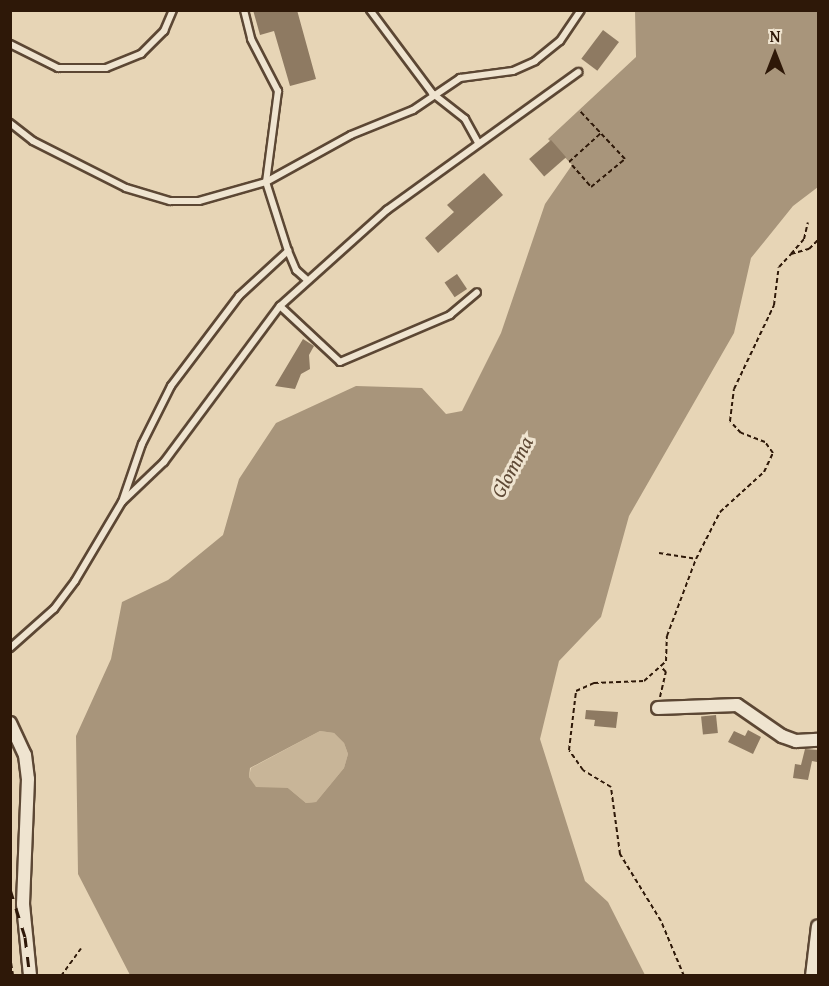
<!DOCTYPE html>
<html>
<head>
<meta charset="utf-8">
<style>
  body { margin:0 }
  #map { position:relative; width:829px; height:986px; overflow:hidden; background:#e7d5b6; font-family:"Gentium Book Plus",serif }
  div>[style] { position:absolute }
  .green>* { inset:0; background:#c8b598 }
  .water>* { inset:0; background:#a8957b }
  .building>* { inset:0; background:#8e7a62; transform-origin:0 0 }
  .path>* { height:2px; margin-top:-1px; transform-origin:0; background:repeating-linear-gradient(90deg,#2e1808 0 4.5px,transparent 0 7.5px) }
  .roads { filter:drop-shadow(2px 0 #5c4734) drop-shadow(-2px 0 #5c4734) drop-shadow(0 2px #5c4734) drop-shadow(0 -2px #5c4734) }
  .service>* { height:6px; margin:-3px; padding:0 3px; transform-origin:3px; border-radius:3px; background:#efe4d0 }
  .minor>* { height:12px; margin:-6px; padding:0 6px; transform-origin:6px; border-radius:6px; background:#efe4d0 }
  .rail>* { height:3px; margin-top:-1.5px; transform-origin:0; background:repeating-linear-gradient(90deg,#2e1808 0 10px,transparent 0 20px) }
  span { translate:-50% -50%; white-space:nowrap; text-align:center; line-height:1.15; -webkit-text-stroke:6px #efe4d0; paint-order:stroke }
  .water-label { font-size:21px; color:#5f4a36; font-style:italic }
  .frame { position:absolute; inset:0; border:12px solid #2e1808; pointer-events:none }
  .north { position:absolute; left:745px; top:24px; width:60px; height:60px; -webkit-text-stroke:4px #efe4d0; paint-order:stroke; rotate:0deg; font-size:16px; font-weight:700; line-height:24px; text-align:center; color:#2e1808 }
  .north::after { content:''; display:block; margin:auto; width:21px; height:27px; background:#2e1808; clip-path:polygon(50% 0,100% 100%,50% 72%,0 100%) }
</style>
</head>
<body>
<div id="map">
  <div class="green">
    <div style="clip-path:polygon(320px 731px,334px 733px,344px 743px,348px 754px,344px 768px,316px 802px,306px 803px,288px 788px,256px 788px,249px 777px,251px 768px)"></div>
  </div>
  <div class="water">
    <div style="clip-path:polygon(evenodd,635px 11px,818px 11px,818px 187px,793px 206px,751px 258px,734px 333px,629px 516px,601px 617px,559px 661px,540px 739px,585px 881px,608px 902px,645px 975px,130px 975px,78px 874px,76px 736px,111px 659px,122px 602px,168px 580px,223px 535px,239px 479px,276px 423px,356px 386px,422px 388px,446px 414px,462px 411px,501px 333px,545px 204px,572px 165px,548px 139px,636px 57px,635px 11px,320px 731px,334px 733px,344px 743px,348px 754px,344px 768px,316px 802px,306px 803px,288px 788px,256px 787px,249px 777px,250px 768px,320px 731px)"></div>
  </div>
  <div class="building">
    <div style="clip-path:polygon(253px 10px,297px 10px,316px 79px,290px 86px,274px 31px,260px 35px)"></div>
    <div style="left:603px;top:30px;width:20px;height:36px;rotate:37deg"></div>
    <div style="left:551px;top:140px;width:23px;height:29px;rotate:49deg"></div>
    <div style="clip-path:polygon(484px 173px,503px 195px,438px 253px,425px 238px,454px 212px,447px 205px)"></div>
    <div style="left:457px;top:274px;width:18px;height:15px;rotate:56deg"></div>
    <div style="clip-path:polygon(303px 339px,314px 346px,309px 355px,310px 369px,301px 374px,295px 389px,275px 386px)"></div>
    <div style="clip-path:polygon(586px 710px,618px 712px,616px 728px,594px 726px,595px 720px,585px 719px)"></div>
    <div style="left:716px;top:715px;width:18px;height:15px;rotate:84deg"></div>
    <div style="clip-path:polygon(748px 730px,761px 737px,753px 754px,728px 742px,734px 731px,745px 736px)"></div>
    <div style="clip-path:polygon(805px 749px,819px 750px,817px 762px,812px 761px,808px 780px,793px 778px,795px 764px,801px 765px)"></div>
  </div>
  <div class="path">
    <div style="left:569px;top:162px;width:43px;rotate:-42.2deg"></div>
    <div style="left:572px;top:165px;width:29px;rotate:49deg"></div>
    <div style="left:591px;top:187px;width:44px;rotate:-39.5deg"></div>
    <div style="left:625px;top:159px;width:66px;rotate:-133.2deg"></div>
    <div style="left:791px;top:254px;width:20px;rotate:-49deg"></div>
    <div style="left:804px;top:239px;width:17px;rotate:-77deg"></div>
    <div style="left:659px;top:553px;width:37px;rotate:9deg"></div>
    <div style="left:660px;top:697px;width:26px;rotate:-77deg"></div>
    <div style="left:666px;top:672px;width:7px;rotate:-135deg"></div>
    <div style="left:10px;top:956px;width:20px;rotate:81deg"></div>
    <div style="left:61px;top:976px;width:34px;rotate:-54deg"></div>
    <div style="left:684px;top:976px;width:60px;rotate:-112.7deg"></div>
    <div style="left:661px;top:921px;width:79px;rotate:-121.5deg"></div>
    <div style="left:620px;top:854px;width:68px;rotate:-97.7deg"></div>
    <div style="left:611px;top:787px;width:33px;rotate:-149deg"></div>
    <div style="left:583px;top:770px;width:24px;rotate:-125deg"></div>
    <div style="left:569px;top:750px;width:59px;rotate:-83.2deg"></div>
    <div style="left:576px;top:691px;width:20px;rotate:-24deg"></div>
    <div style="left:594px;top:683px;width:50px;rotate:-2.3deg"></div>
    <div style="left:644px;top:681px;width:30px;rotate:-42deg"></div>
    <div style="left:666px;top:661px;width:25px;rotate:-88deg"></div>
    <div style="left:667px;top:636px;width:82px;rotate:-69.4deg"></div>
    <div style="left:696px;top:559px;width:53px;rotate:-62.9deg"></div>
    <div style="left:720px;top:512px;width:59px;rotate:-42.3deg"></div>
    <div style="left:764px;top:472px;width:21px;rotate:-65deg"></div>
    <div style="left:773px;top:453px;width:14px;rotate:-126deg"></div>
    <div style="left:765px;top:442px;width:26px;rotate:-159deg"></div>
    <div style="left:741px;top:433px;width:16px;rotate:-133deg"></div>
    <div style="left:730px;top:421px;width:32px;rotate:-83deg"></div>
    <div style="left:734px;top:389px;width:93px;rotate:-64.5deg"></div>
    <div style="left:774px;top:305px;width:38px;rotate:-83deg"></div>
    <div style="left:779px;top:267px;width:18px;rotate:-47deg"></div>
    <div style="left:791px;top:254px;width:19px;rotate:-16deg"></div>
    <div style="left:809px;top:249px;width:13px;rotate:-45deg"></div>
  </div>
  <div class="roads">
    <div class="service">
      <div style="left:244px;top:10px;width:30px;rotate:76deg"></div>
      <div style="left:251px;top:39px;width:59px;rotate:62.6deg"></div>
      <div style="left:278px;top:91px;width:92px;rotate:97.5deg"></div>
      <div style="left:266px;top:182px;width:72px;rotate:72.3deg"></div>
      <div style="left:370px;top:10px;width:104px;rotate:53.2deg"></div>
      <div style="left:432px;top:93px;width:42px;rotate:38.2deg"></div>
      <div style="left:465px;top:119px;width:26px;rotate:61deg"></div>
      <div style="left:10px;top:44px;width:54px;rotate:26.6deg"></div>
      <div style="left:58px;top:68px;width:48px"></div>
      <div style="left:106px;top:68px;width:38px;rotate:-22deg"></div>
      <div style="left:141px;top:54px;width:33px;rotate:-45deg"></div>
      <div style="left:164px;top:31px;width:23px;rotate:-67deg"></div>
      <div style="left:10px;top:123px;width:29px;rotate:38deg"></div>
      <div style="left:33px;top:141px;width:104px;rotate:26.8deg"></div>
      <div style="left:126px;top:188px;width:46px;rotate:16.5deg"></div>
      <div style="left:170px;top:201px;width:29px"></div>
      <div style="left:199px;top:201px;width:70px;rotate:-15.8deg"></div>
      <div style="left:266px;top:182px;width:97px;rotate:-28.9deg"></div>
      <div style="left:351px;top:135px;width:67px;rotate:-22deg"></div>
      <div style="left:413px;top:110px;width:57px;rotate:-34.2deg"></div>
      <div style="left:460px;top:78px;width:53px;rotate:-7.5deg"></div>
      <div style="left:513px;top:71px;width:24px;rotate:-24deg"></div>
      <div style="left:535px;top:61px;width:32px;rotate:-39deg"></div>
      <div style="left:560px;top:41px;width:37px;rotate:-56deg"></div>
      <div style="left:280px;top:306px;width:82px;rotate:43deg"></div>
      <div style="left:340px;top:362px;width:120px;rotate:-23.1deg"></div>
      <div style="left:450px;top:315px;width:35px;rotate:-40deg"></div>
      <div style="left:122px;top:502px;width:58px;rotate:-43.6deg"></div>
      <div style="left:164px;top:462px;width:194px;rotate:-53.4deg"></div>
      <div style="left:280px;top:306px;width:144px;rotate:-41.9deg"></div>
      <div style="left:387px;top:210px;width:236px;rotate:-35.8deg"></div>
      <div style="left:10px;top:648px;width:59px;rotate:-41.6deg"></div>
      <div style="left:54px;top:609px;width:35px;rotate:-53deg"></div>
      <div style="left:75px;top:581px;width:92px;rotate:-59.3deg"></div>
      <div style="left:122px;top:502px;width:61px;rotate:-71deg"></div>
      <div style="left:142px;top:444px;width:65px;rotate:-63.4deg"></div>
      <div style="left:171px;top:386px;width:113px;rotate:-52.9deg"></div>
      <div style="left:239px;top:296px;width:67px;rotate:-42.6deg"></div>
      <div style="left:288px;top:251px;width:21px;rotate:67deg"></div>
      <div style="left:296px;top:270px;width:15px;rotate:42deg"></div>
    </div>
    <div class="minor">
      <div style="left:658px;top:708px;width:79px;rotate:-2.2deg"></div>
      <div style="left:737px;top:705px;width:55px;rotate:34.6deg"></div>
      <div style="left:782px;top:736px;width:15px;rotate:20deg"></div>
      <div style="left:796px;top:741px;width:22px;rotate:-3deg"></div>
      <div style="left:10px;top:723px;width:35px;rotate:65deg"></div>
      <div style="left:25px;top:755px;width:24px;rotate:83deg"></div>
      <div style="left:28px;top:779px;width:125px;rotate:92.3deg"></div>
      <div style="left:23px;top:904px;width:72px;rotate:84.4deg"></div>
      <div style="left:812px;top:976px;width:50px;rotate:-83.2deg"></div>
    </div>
  </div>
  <div class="rail">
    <div style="left:10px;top:889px;width:50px;rotate:72.6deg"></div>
    <div style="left:25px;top:937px;width:39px;rotate:83deg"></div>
  </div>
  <div class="water-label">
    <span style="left:512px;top:467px;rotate:-62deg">Glomma</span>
  </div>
  <div class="frame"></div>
  <div class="north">N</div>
</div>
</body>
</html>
